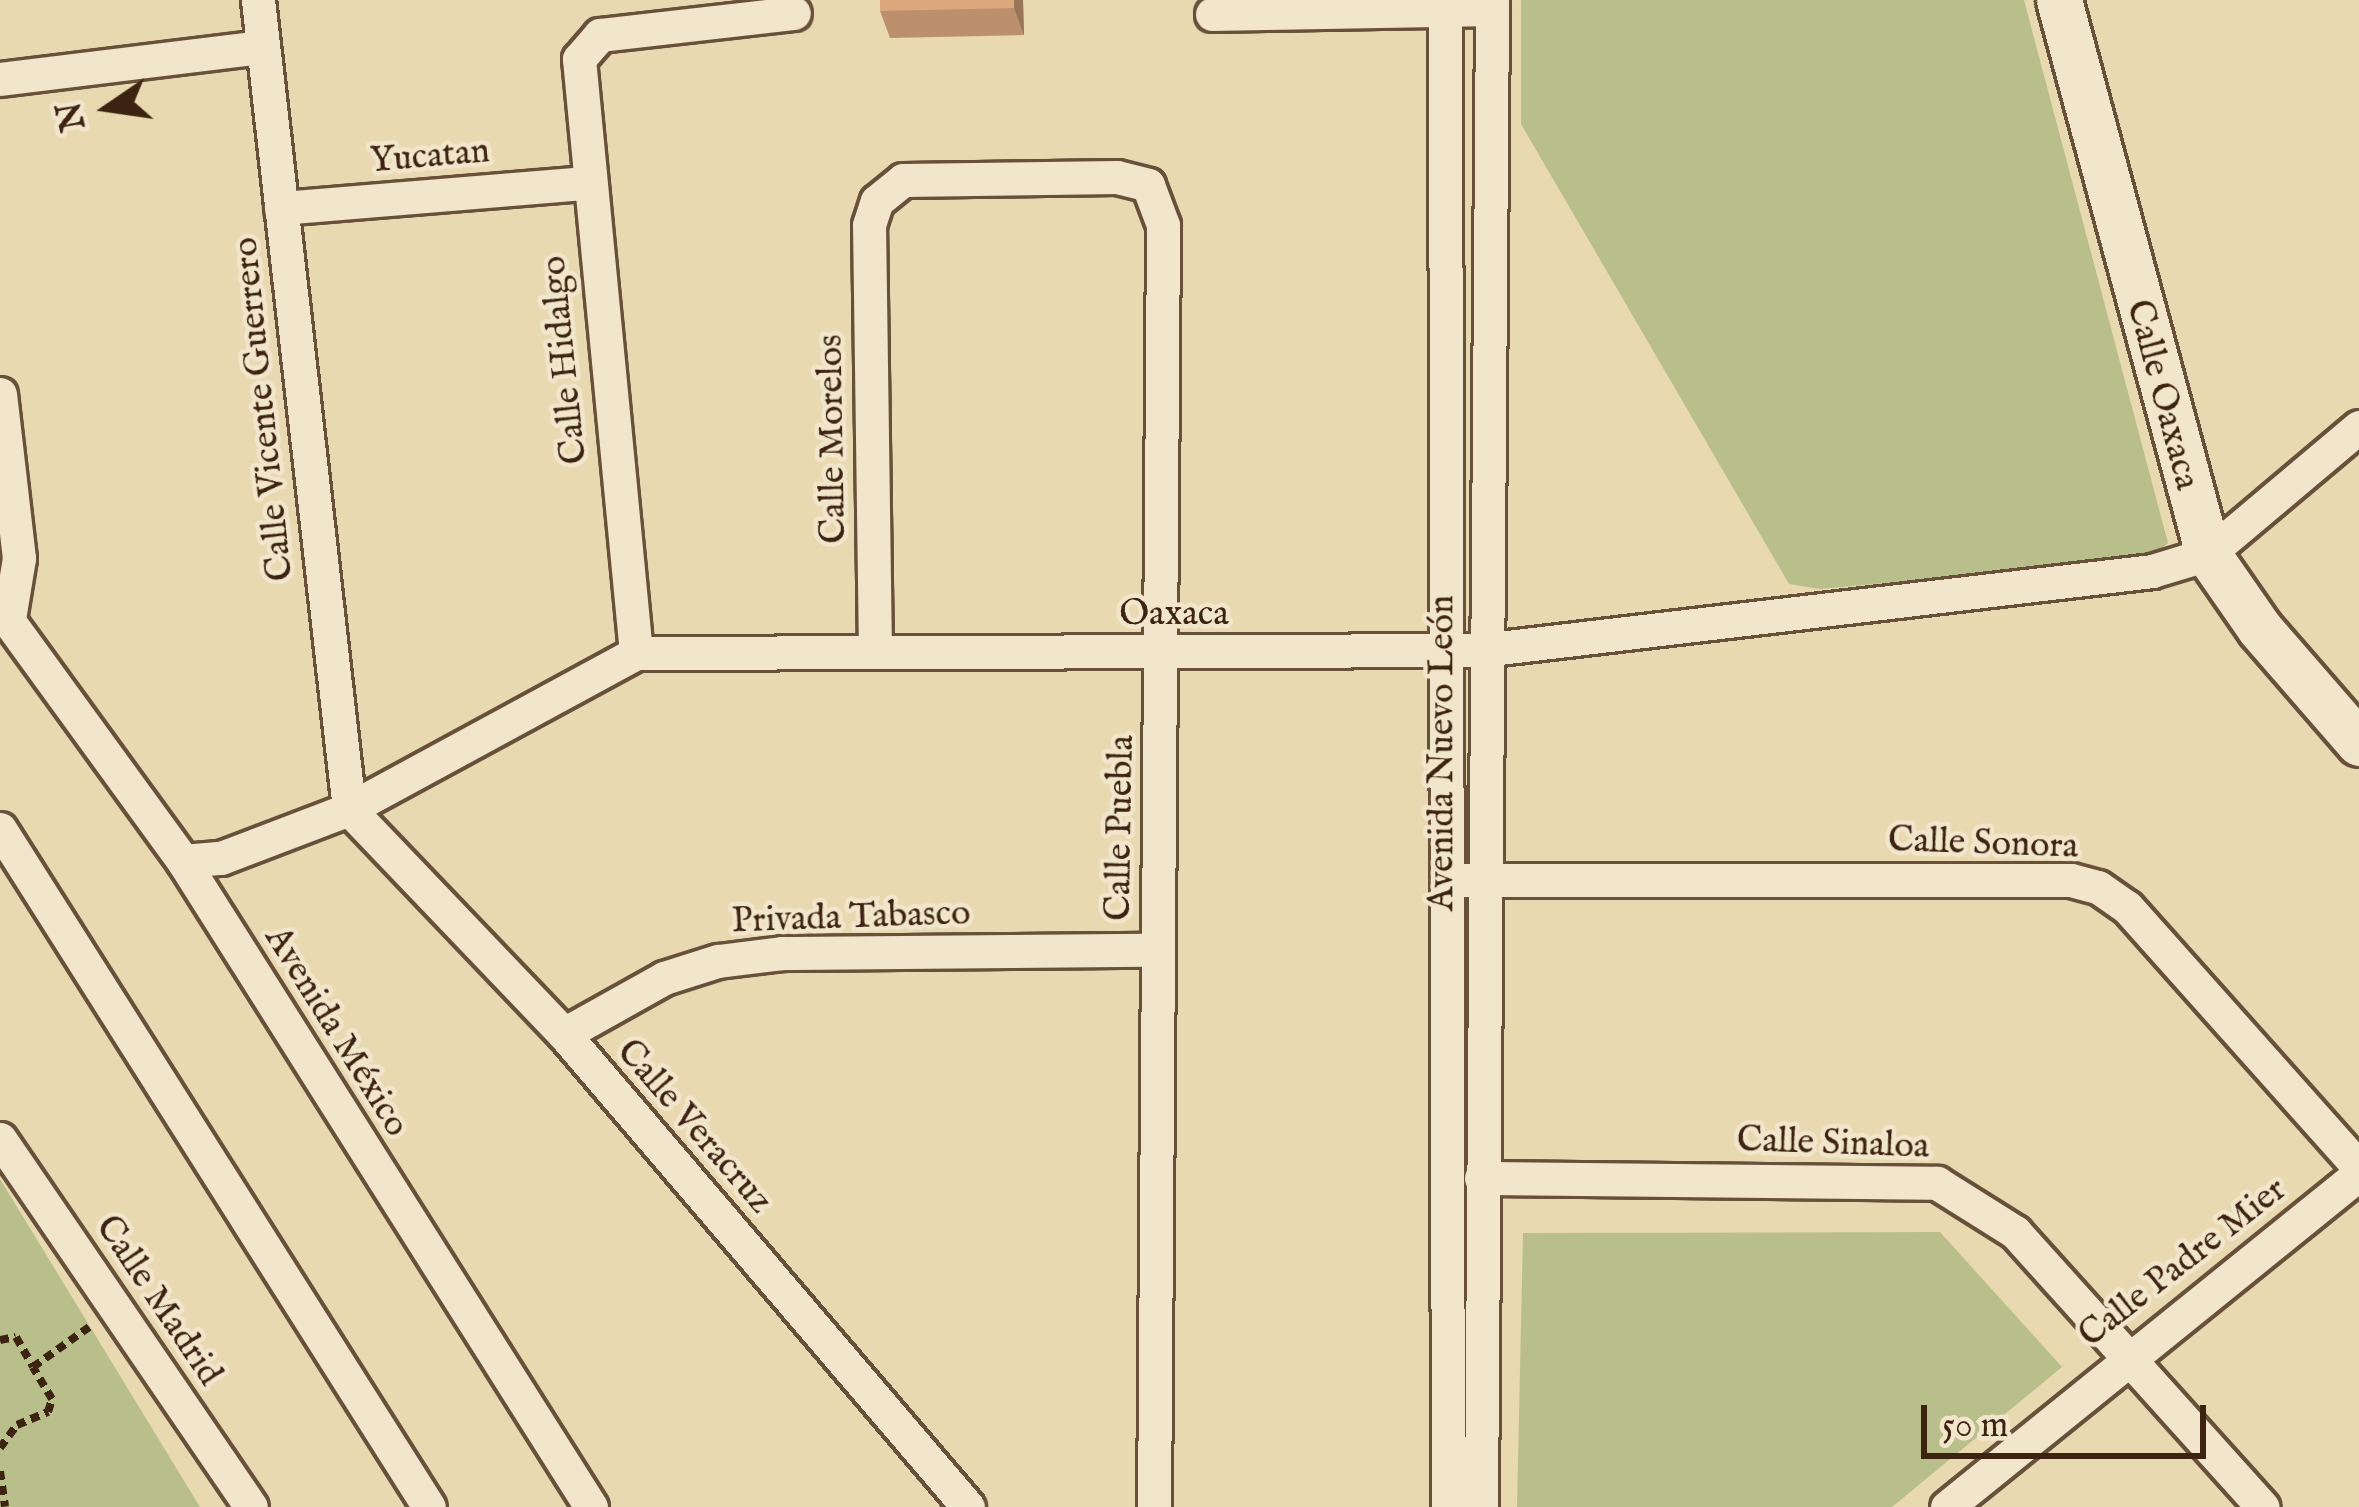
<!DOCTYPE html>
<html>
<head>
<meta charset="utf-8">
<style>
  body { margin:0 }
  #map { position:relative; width:2359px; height:1507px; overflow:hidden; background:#e9d9b0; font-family:"IM FELL English",serif }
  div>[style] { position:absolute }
  .green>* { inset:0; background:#b8bf8a }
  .path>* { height:8px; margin-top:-4px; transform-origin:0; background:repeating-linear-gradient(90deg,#3d2412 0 9px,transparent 0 15px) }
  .roads { filter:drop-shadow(3px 0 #68513a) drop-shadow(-3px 0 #68513a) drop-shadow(0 3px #68513a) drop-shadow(0 -3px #68513a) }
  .street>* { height:33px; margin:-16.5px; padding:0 16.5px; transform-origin:16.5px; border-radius:16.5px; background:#f1e6cc }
  .secondary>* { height:45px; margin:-22.5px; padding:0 22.5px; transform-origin:22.5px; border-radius:22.5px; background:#f1e6cc }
  .wall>* { inset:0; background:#bc906c }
  .shaded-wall>* { inset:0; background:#997658 }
  .building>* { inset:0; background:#dba87e }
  span { translate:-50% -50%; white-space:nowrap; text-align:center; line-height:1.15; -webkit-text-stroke:9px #f1e6cc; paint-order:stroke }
  .street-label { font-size:36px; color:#3d2412 }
  .north { position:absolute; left:48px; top:48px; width:120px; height:120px; -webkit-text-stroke:9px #f1e6cc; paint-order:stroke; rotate:257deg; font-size:33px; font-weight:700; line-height:48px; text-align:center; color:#3d2412 }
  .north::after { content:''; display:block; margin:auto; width:42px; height:54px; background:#3d2412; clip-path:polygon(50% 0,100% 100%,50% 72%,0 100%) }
  .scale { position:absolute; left:1921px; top:1405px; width:285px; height:54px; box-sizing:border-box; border:6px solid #3d2412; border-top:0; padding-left:15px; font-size:36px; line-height:42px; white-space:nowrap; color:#3d2412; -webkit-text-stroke:9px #f1e6cc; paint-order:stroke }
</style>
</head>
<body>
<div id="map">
  <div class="green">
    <div style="clip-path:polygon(1521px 0,2024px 0,2168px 543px,2151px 559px,1820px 589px,1789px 584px,1521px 124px)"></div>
    <div style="clip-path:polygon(0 1179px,200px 1507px,0 1507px)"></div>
    <div style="clip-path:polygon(1940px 1232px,2062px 1367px,1892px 1507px,1517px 1507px,1523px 1233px)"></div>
  </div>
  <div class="path">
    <div style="left:0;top:1340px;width:16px;rotate:-11deg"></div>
    <div style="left:16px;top:1337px;width:34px;rotate:60deg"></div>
    <div style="left:33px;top:1367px;width:69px;rotate:-35.5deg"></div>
    <div style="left:0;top:1448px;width:29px;rotate:-54deg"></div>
    <div style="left:17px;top:1425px;width:34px;rotate:-23deg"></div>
    <div style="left:48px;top:1412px;width:14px;rotate:-73deg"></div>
    <div style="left:52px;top:1399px;width:37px;rotate:-121deg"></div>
    <div style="left:0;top:1471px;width:36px;rotate:82deg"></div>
  </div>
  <div class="roads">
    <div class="street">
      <div style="left:258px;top:0;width:814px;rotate:83.58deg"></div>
      <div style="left:349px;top:809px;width:311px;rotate:46.3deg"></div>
      <div style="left:564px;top:1034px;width:622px;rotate:49.5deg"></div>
      <div style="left:1445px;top:0;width:1507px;rotate:89.89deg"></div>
      <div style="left:1212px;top:14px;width:280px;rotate:-1deg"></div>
      <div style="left:0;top:79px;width:264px;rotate:-7deg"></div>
      <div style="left:281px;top:208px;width:305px;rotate:-4.7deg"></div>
      <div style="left:0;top:394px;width:165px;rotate:83.4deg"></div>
      <div style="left:19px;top:558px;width:62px;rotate:99.3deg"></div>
      <div style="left:0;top:609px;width:311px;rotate:54deg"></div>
      <div style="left:183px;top:861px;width:764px;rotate:57.72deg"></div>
      <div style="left:875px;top:652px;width:427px;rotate:-90.8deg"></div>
      <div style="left:869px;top:225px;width:25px;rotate:-72deg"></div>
      <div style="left:877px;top:201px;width:33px;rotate:-39deg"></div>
      <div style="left:903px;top:180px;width:214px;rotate:-0.8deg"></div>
      <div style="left:1117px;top:177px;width:32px;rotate:14deg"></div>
      <div style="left:1148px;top:185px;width:43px;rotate:69.4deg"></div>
      <div style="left:1163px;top:225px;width:1282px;rotate:90.4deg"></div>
      <div style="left:636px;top:653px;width:597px;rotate:-95.48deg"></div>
      <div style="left:579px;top:59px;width:32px;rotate:-49deg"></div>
      <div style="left:600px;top:35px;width:195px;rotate:-6.5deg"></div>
      <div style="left:0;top:829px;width:802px;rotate:57.68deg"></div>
      <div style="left:183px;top:861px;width:38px;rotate:-5deg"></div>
      <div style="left:221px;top:858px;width:137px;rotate:-20.9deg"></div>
      <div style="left:349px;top:809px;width:327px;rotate:-28.5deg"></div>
      <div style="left:636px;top:653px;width:846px;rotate:-0.2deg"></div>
      <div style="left:1482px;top:650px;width:675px;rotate:-6.72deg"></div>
      <div style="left:2152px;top:571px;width:59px;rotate:-16.9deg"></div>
      <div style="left:2208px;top:554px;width:197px;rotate:-40.1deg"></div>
      <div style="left:1464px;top:880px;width:607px"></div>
      <div style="left:2071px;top:880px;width:28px;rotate:15deg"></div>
      <div style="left:2098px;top:887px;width:35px;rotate:35deg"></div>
      <div style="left:2127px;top:907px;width:348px;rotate:48.3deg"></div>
      <div style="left:564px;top:1034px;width:115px;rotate:-29.2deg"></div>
      <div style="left:664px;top:978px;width:57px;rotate:-17.5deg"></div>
      <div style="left:718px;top:961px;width:64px;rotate:-7.1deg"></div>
      <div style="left:782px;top:953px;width:376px;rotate:-0.5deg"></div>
      <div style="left:0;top:1139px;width:445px;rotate:55.7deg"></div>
      <div style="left:1481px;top:1178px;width:456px;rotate:0.6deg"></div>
      <div style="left:1937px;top:1183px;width:92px;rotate:32.1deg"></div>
      <div style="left:2015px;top:1232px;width:370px;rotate:48deg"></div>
      <div style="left:1481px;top:1507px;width:1507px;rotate:-89.58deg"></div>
      <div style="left:1947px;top:1507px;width:530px;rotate:-38.95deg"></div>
    </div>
    <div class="secondary">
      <div style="left:2059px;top:0;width:574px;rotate:74.95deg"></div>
      <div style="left:2208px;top:554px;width:91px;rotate:55.3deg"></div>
      <div style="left:2260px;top:629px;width:151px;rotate:49deg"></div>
    </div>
  </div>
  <div class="wall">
    <div style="clip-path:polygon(880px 0,1023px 0,1024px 35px,890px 38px,880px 11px)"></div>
  </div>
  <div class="shaded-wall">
    <div style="clip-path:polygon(1014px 0,1023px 0,1024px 35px,1014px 8px)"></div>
  </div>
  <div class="building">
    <div style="clip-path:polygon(880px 0,1014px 0,1014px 8px,880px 11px)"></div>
  </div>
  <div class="street-label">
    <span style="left:430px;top:157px;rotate:-5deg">Yucatan</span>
    <span style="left:565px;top:360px;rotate:-96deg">Calle Hidalgo</span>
    <span style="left:2162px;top:395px;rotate:75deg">Calle Oaxaca</span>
    <span style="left:264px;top:409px;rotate:-96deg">Calle Vicente Guerrero</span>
    <span style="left:833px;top:439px;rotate:-91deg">Calle Morelos</span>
    <span style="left:1174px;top:615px">Oaxaca</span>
    <span style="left:1443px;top:753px;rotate:-90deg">Avenida Nuevo León</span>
    <span style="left:1121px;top:828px;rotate:-89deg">Calle Puebla</span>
    <span style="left:1983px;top:844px;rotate:2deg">Calle Sonora</span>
    <span style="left:851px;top:918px;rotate:-2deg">Privada Tabasco</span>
    <span style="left:336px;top:1032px;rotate:58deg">Avenida México</span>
    <span style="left:694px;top:1127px;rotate:49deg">Calle Veracruz</span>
    <span style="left:1833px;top:1144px;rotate:2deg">Calle Sinaloa</span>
    <span style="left:2183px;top:1263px;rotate:-38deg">Calle Padre Mier</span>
    <span style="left:158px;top:1301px;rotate:56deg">Calle Madrid</span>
  </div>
  <div class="north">N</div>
  <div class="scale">50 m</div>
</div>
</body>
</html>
